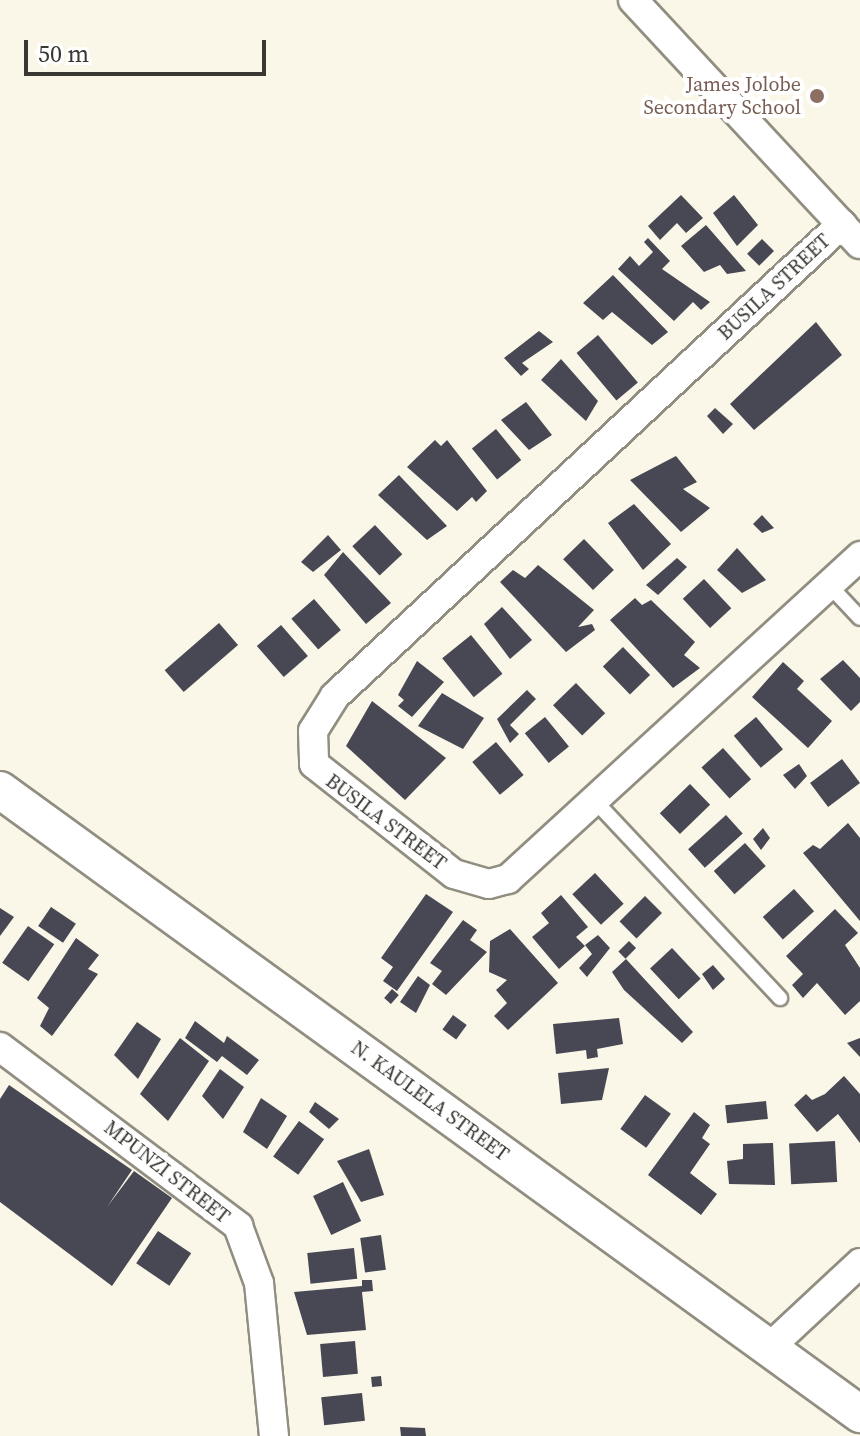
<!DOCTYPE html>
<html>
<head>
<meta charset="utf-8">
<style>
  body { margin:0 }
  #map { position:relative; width:860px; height:1436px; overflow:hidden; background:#faf7e9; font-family:"Source Serif 4",serif }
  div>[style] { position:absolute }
  .building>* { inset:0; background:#474853; transform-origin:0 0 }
  .roads { filter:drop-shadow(2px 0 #918e81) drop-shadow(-2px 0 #918e81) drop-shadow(0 2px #918e81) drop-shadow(0 -2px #918e81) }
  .service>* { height:14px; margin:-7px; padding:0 7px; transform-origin:7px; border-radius:7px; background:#fff }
  .minor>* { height:28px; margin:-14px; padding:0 14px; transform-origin:14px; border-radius:14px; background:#fff }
  .tertiary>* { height:36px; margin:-18px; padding:0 18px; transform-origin:18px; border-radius:18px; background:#fff }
  .dots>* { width:22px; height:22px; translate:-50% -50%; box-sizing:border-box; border:4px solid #fff; border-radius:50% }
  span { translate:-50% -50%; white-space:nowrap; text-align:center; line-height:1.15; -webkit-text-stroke:8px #fff; paint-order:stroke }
  .education-label { font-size:20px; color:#785e54 }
  .right { translate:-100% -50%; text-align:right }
  .street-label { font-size:20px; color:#393833 }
  .scale { position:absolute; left:24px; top:40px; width:242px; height:36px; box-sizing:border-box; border:4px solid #393833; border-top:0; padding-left:10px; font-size:24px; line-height:28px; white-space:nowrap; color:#393833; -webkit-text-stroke:6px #fff; paint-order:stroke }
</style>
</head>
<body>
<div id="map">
  <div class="building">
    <div style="clip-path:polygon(681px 195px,703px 218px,686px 233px,677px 223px,660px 240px,648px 226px)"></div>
    <div style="clip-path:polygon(734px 195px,758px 225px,737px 246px,713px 213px)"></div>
    <div style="clip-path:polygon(706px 225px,746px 271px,727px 274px,720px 265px,704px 272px,681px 246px)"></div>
    <div style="clip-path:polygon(648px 238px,670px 261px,662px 269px,710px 302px,701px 310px,693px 302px,674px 321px,618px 269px,630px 256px,639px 266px,653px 252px,644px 242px)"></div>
    <div style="left:762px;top:239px;width:17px;height:21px;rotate:45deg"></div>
    <div style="clip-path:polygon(613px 275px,668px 332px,652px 345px,612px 312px,603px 320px,583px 303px)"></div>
    <div style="clip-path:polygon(816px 322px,842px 355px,754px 430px,730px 404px)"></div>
    <div style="clip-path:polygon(539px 331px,553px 342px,522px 363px,529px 369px,521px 376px,504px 358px)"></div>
    <div style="left:598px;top:335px;width:62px;height:28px;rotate:50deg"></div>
    <div style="clip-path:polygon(561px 359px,598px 401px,586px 421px,541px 380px)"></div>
    <div style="clip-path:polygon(526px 402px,552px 435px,529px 450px,501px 420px)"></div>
    <div style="clip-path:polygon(715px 408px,733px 424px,723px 434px,707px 416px)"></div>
    <div style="left:496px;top:429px;width:40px;height:31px;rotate:51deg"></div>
    <div style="clip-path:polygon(435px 440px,441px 446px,447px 440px,487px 491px,476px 502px,472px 497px,457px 511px,407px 467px)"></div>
    <div style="clip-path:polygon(676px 456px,697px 482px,683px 489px,710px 508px,681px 532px,630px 480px)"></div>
    <div style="clip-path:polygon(399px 475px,447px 526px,427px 540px,378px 495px)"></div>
    <div style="clip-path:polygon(634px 504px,671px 544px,643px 570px,608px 523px)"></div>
    <div style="clip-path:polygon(762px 515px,774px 528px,762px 533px,753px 524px)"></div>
    <div style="left:375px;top:525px;width:40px;height:31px;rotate:47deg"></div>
    <div style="clip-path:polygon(328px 535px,341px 550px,313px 572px,301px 562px)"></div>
    <div style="left:584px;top:539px;width:43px;height:29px;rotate:46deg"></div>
    <div style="clip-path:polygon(737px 548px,766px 580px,742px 593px,717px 570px)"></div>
    <div style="clip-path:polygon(343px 552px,391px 603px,366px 624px,324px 575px)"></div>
    <div style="clip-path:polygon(677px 558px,687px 567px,658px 595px,646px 585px)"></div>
    <div style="clip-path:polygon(538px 565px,594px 610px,578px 627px,592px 624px,595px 630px,566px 652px,500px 582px,513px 570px,525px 578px)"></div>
    <div style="left:704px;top:579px;width:40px;height:29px;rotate:47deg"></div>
    <div style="clip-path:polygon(635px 598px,642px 605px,651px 600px,695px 642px,684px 655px,700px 668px,673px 688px,610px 620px)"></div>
    <div style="left:314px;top:599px;width:41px;height:30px;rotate:49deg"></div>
    <div style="clip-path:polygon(502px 607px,532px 640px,510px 659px,484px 624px)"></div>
    <div style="left:219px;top:623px;width:29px;height:72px;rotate:49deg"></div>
    <div style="left:281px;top:625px;width:41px;height:32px;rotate:49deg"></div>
    <div style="left:471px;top:635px;width:50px;height:37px;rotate:51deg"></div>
    <div style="left:623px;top:647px;width:39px;height:28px;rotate:46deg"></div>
    <div style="clip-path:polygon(843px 660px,860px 678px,860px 702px,851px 711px,820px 679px)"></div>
    <div style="clip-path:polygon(417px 661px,444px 682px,412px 717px,398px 706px,404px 700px,398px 695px)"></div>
    <div style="clip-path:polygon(783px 662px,804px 681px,797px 689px,832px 721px,808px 748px,752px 697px)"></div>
    <div style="left:576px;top:683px;width:42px;height:32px;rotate:46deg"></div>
    <div style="clip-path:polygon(527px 690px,536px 699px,510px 725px,519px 734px,510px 743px,497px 719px)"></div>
    <div style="clip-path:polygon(442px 693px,484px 718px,463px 749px,418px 726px)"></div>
    <div style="clip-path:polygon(372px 701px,446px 758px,405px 800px,346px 746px)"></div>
    <div style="left:545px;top:717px;width:38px;height:26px;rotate:51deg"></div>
    <div style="left:756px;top:717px;width:42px;height:29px;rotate:50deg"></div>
    <div style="left:496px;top:742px;width:43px;height:31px;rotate:50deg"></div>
    <div style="left:723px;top:748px;width:42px;height:29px;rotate:48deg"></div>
    <div style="left:842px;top:759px;width:30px;height:40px;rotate:53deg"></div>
    <div style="clip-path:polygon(799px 764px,807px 776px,795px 789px,783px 775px)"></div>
    <div style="left:690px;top:784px;width:29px;height:42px;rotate:46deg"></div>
    <div style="left:726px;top:815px;width:25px;height:51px;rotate:48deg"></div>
    <div style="clip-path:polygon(848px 823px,860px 838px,860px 921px,803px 853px,813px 845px,820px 849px)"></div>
    <div style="clip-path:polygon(763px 828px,770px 838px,761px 850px,753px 839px)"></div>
    <div style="left:745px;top:843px;width:31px;height:42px;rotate:48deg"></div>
    <div style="left:595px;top:873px;width:42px;height:31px;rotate:47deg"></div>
    <div style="left:794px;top:889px;width:30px;height:42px;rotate:48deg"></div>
    <div style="clip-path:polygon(426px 894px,453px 912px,397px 991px,383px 981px,393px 967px,381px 958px)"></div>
    <div style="clip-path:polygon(561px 895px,588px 927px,576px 937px,585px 946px,559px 969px,532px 937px,549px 923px,541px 913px)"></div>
    <div style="left:645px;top:896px;width:24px;height:36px;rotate:45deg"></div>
    <div style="left:51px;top:907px;width:30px;height:23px;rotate:34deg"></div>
    <div style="clip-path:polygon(0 908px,14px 917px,0 936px)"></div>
    <div style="clip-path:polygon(835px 909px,858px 933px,845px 945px,860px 968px,860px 1001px,845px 1015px,817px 983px,803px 998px,792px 985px,803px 974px,786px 956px)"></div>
    <div style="clip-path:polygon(463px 920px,477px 930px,470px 940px,487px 952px,446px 995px,432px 984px,442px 971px,430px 963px)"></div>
    <div style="left:28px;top:926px;width:32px;height:45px;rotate:35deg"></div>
    <div style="clip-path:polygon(510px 929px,558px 983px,508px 1030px,494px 1016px,507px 1003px,496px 990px,507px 980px,489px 972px,490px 941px)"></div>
    <div style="clip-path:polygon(598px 935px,610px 948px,587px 977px,579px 968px,592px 954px,585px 945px)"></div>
    <div style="clip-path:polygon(76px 938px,99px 955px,88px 969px,98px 974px,52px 1036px,40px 1026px,49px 1008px,37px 998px)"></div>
    <div style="left:629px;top:941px;width:10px;height:15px;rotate:45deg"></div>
    <div style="left:672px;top:948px;width:42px;height:30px;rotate:47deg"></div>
    <div style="clip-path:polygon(626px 959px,693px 1032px,682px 1043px,624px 990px,612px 972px)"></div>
    <div style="clip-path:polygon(713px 965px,725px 979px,713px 990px,702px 974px)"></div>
    <div style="clip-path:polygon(418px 976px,430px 985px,416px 1013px,400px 1002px)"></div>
    <div style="left:392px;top:989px;width:9px;height:12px;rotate:41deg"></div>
    <div style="left:453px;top:1015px;width:17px;height:18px;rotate:36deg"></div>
    <div style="clip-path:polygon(619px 1018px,623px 1044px,597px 1049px,598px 1057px,587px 1059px,586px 1050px,556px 1054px,553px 1024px)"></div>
    <div style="clip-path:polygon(195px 1021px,224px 1043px,227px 1036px,259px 1060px,247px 1075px,222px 1056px,217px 1062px,185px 1038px)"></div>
    <div style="clip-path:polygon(137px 1022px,161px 1039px,138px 1079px,114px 1055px)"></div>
    <div style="clip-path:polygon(180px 1038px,209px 1061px,168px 1121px,140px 1094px)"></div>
    <div style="clip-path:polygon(860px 1038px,860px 1057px,847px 1043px)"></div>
    <div style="clip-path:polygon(609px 1068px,602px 1100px,561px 1104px,558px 1073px)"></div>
    <div style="clip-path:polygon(220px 1069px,244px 1087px,223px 1119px,202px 1096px)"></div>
    <div style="clip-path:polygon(844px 1076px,860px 1094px,860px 1143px,838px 1114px,817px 1132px,794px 1105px,806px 1094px,812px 1100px,825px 1094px)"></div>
    <div style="clip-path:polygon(9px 1085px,132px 1170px,107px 1207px,134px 1171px,172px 1198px,112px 1286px,0 1202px,0 1099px)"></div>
    <div style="left:645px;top:1095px;width:32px;height:42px;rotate:36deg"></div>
    <div style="clip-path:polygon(261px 1098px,287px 1116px,267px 1149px,243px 1132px)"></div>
    <div style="left:766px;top:1101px;width:18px;height:41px;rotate:84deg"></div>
    <div style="clip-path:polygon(315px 1102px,339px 1119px,329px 1129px,309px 1112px)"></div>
    <div style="clip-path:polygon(694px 1112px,710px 1125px,702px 1138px,710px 1144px,690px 1173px,717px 1194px,701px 1215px,648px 1175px)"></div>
    <div style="left:299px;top:1121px;width:31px;height:44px;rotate:36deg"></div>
    <div style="left:835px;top:1141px;width:41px;height:46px;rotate:87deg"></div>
    <div style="clip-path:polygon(773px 1143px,775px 1185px,729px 1184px,727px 1161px,743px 1159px,743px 1144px)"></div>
    <div style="clip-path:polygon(369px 1149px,384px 1195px,361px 1202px,337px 1161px)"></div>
    <div style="left:343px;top:1182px;width:43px;height:33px;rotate:65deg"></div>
    <div style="left:158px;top:1231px;width:40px;height:39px;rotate:34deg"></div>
    <div style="left:381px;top:1235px;width:35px;height:21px;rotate:82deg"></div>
    <div style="left:354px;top:1248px;width:31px;height:47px;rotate:84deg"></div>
    <div style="clip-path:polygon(362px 1280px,372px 1280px,373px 1291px,362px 1292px,366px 1330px,307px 1335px,294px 1292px,362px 1286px)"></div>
    <div style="left:355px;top:1341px;width:33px;height:35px;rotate:85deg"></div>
    <div style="left:381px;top:1376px;width:10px;height:10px;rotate:84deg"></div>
    <div style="left:362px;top:1393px;width:28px;height:41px;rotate:84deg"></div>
    <div style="clip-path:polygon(400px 1427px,425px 1428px,426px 1436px,401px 1436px)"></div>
  </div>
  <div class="roads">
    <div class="service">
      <div style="left:829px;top:585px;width:45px;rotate:46.8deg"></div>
      <div style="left:596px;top:802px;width:269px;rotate:46.8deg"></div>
    </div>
    <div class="minor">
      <div style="left:633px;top:0;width:333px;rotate:47.1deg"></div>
      <div style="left:842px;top:224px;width:693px;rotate:137.05deg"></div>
      <div style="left:335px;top:696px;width:41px;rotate:122.2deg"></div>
      <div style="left:313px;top:731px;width:33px;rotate:88deg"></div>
      <div style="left:314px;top:764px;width:178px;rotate:38.2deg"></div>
      <div style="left:454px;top:874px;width:36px;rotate:16deg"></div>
      <div style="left:489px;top:884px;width:20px;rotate:-15deg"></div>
      <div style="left:508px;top:879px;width:478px;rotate:-42.5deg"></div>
      <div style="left:0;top:1047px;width:298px;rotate:36.9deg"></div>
      <div style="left:238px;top:1226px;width:61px;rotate:69.8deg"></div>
      <div style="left:259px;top:1283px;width:154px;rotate:84.4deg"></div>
      <div style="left:770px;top:1347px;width:123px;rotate:-43deg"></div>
    </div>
    <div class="tertiary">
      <div style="left:0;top:790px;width:1063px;rotate:35.96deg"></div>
    </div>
  </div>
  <div class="dots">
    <div style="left:817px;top:96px;background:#8d6e63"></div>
  </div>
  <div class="education-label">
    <span class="right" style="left:801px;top:96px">James Jolobe<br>Secondary School</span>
  </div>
  <div class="street-label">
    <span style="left:774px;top:287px;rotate:-43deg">BUSILA STREET</span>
    <span style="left:386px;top:822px;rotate:37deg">BUSILA STREET</span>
    <span style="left:430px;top:1101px;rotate:36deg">N. KAULELA STREET</span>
    <span style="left:167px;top:1172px;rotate:38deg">MPUNZI STREET</span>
  </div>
  <div class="scale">50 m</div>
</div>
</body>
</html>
